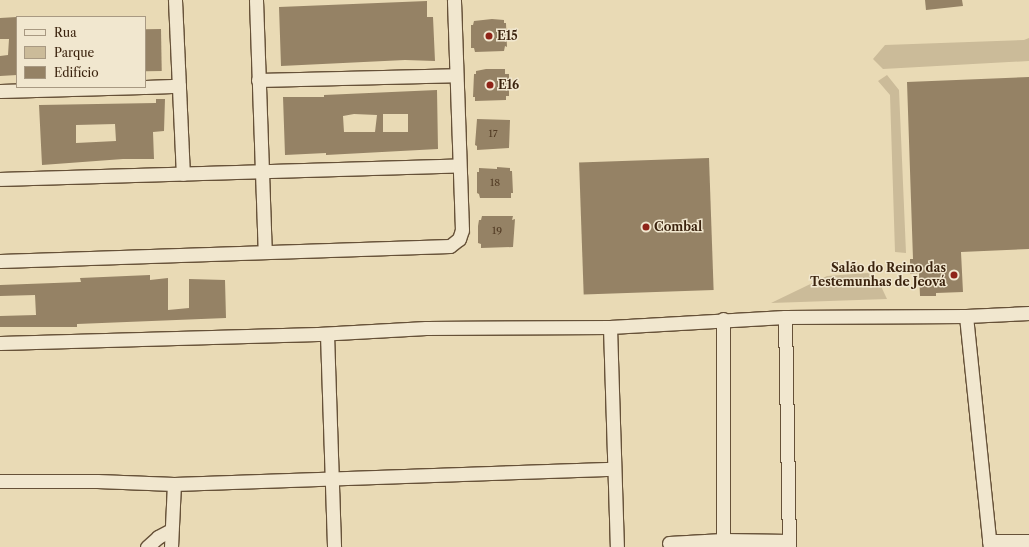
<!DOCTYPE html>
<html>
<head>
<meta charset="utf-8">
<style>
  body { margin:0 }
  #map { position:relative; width:1029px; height:547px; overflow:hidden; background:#e9dab5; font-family:"Libre Caslon Text",serif }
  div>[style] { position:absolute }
  .green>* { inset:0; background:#cbbb99 }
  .building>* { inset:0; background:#958265; transform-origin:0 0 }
  .roads { filter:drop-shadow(1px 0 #665138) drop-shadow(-1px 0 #665138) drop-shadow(0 1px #665138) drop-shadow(0 -1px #665138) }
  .minor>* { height:13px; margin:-6.5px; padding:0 6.5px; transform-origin:6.5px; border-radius:6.5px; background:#f1e7cf }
  .dots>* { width:11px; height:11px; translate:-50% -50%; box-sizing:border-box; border:2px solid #f1e7cf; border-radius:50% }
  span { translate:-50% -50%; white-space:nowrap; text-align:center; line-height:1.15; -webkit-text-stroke:3px #f1e7cf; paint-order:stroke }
  .number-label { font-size:10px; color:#523b24 }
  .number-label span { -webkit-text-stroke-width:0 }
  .poi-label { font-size:12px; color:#3b230e; font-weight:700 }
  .left { translate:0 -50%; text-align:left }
  .right { translate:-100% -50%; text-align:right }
  .legend { position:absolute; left:16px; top:16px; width:130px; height:72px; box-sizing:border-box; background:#f1e7cf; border:1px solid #a89982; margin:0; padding:5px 7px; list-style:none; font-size:12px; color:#3b230e }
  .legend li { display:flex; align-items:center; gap:8px; height:20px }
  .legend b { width:20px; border:1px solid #a89982 }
</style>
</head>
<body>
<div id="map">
  <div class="green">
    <div style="clip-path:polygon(1029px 38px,1029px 61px,883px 69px,873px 59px,885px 45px,1024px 40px)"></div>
    <div style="clip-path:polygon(887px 75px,899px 90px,906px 253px,895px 252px,890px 95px,878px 81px)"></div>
    <div style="clip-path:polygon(868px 273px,879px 282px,887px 299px,771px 303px,827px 276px)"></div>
  </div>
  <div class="building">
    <div style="clip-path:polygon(925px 0,962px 0,963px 6px,926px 10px)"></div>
    <div style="clip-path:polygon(427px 1px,427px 17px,433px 17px,435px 61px,405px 60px,281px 66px,279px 7px)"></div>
    <div style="clip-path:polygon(17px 17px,17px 75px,0 76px,0 56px,8px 55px,9px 39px,0 39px,0 18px)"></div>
    <div style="clip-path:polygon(492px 19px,504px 20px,504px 23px,506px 23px,507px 47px,505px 46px,504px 51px,475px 52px,474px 48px,471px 48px,471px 25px,473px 25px,474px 21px)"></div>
    <div style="left:161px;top:29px;width:42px;height:16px;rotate:89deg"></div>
    <div style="clip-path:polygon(486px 69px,505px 69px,505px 74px,509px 74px,509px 96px,506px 96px,506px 100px,475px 101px,475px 97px,473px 97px,474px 74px,476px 74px,476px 71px)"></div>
    <div style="clip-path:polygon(1029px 77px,1029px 249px,961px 252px,963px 292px,936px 293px,936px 296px,920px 296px,919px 273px,910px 274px,910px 259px,913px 259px,907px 82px)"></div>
    <div style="clip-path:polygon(evenodd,437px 90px,438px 149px,326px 155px,326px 153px,285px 155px,283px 97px,324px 97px,324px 95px,437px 90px,354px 114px,377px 115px,375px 132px,344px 132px,343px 116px,354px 114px,437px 90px,383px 114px,408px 114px,408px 132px,383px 132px,383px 114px)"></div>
    <div style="clip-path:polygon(evenodd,156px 99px,165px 99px,164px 131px,153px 132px,154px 159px,123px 159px,42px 165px,39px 105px,156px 103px,156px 99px,115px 124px,116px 141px,76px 143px,76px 125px,115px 124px)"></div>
    <div style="clip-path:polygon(477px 119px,510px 120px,509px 148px,477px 150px,477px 146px,475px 145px)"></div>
    <div style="left:709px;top:158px;width:132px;height:130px;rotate:88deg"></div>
    <div style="clip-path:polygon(497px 167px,510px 168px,510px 171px,512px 171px,513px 193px,511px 193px,511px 198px,480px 198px,479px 194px,477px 193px,477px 172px,479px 172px,479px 168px,497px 169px)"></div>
    <div style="clip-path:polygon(482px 216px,513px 216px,512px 220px,515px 219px,513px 247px,481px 248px,481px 244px,478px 243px,478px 226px,479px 220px,481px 220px)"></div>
    <div style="clip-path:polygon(150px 275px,150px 280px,168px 278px,168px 310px,189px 308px,189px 279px,225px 280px,226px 318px,77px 324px,77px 327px,0 327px,0 316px,36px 315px,35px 295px,0 296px,0 285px,81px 282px,80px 278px)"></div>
  </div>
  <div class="roads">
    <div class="minor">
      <div style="left:175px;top:0;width:174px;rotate:87.4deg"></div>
      <div style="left:256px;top:0;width:252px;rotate:88deg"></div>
      <div style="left:258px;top:80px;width:198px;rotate:-1.4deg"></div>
      <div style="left:145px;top:87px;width:34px;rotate:-2deg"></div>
      <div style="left:0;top:91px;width:143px;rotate:-1.6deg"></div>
      <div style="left:0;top:179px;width:459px;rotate:-1.7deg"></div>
      <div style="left:0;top:261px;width:450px;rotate:-1.9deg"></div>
      <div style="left:450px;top:246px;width:11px;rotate:-38deg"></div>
      <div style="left:459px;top:239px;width:9px;rotate:-72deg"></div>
      <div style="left:462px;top:230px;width:230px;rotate:-92deg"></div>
      <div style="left:966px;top:316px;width:232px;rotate:84.1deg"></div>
      <div style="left:785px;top:317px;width:230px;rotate:89deg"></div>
      <div style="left:610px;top:327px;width:220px;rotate:88.2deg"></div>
      <div style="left:327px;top:334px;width:213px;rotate:88.1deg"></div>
      <div style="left:0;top:343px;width:318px;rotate:-1.6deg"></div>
      <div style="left:318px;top:334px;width:108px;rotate:-3.2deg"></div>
      <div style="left:426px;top:328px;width:184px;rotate:-0.3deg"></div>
      <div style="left:610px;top:327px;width:175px;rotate:-3.3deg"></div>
      <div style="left:785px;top:317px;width:181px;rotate:-0.3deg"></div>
      <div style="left:966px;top:316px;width:63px;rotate:-2.7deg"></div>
      <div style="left:0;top:481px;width:97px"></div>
      <div style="left:97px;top:481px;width:77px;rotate:2.2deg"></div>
      <div style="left:174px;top:484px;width:440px;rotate:-2deg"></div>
      <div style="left:989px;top:541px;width:40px"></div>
      <div style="left:669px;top:543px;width:54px;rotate:-3.2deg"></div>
      <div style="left:723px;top:540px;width:66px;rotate:0.9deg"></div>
      <div style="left:147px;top:547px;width:15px;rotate:-42deg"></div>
      <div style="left:158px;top:537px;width:15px;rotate:-28deg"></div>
      <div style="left:171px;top:547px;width:63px;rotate:-87.3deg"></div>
      <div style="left:723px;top:547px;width:228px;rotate:-90deg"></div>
    </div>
  </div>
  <div class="dots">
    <div style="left:489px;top:36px;background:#8f2418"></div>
    <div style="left:490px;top:85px;background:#8f2418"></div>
    <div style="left:646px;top:227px;background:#8f2418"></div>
    <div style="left:954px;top:275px;background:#8f2418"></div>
  </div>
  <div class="number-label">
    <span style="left:493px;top:134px">17</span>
    <span style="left:495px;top:183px">18</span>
    <span style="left:497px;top:231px">19</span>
  </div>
  <div class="poi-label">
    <span class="left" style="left:497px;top:36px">E15</span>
    <span class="left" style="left:498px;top:85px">E16</span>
    <span class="left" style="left:654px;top:227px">Combal</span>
    <span class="right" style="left:946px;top:275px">Salão do Reino das<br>Testemunhas de Jeová</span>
  </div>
  <ul class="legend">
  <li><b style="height:5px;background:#f1e7cf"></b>Rua</li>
  <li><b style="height:11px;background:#cbbb99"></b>Parque</li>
  <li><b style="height:11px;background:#958265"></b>Edifício</li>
  </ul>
</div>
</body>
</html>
